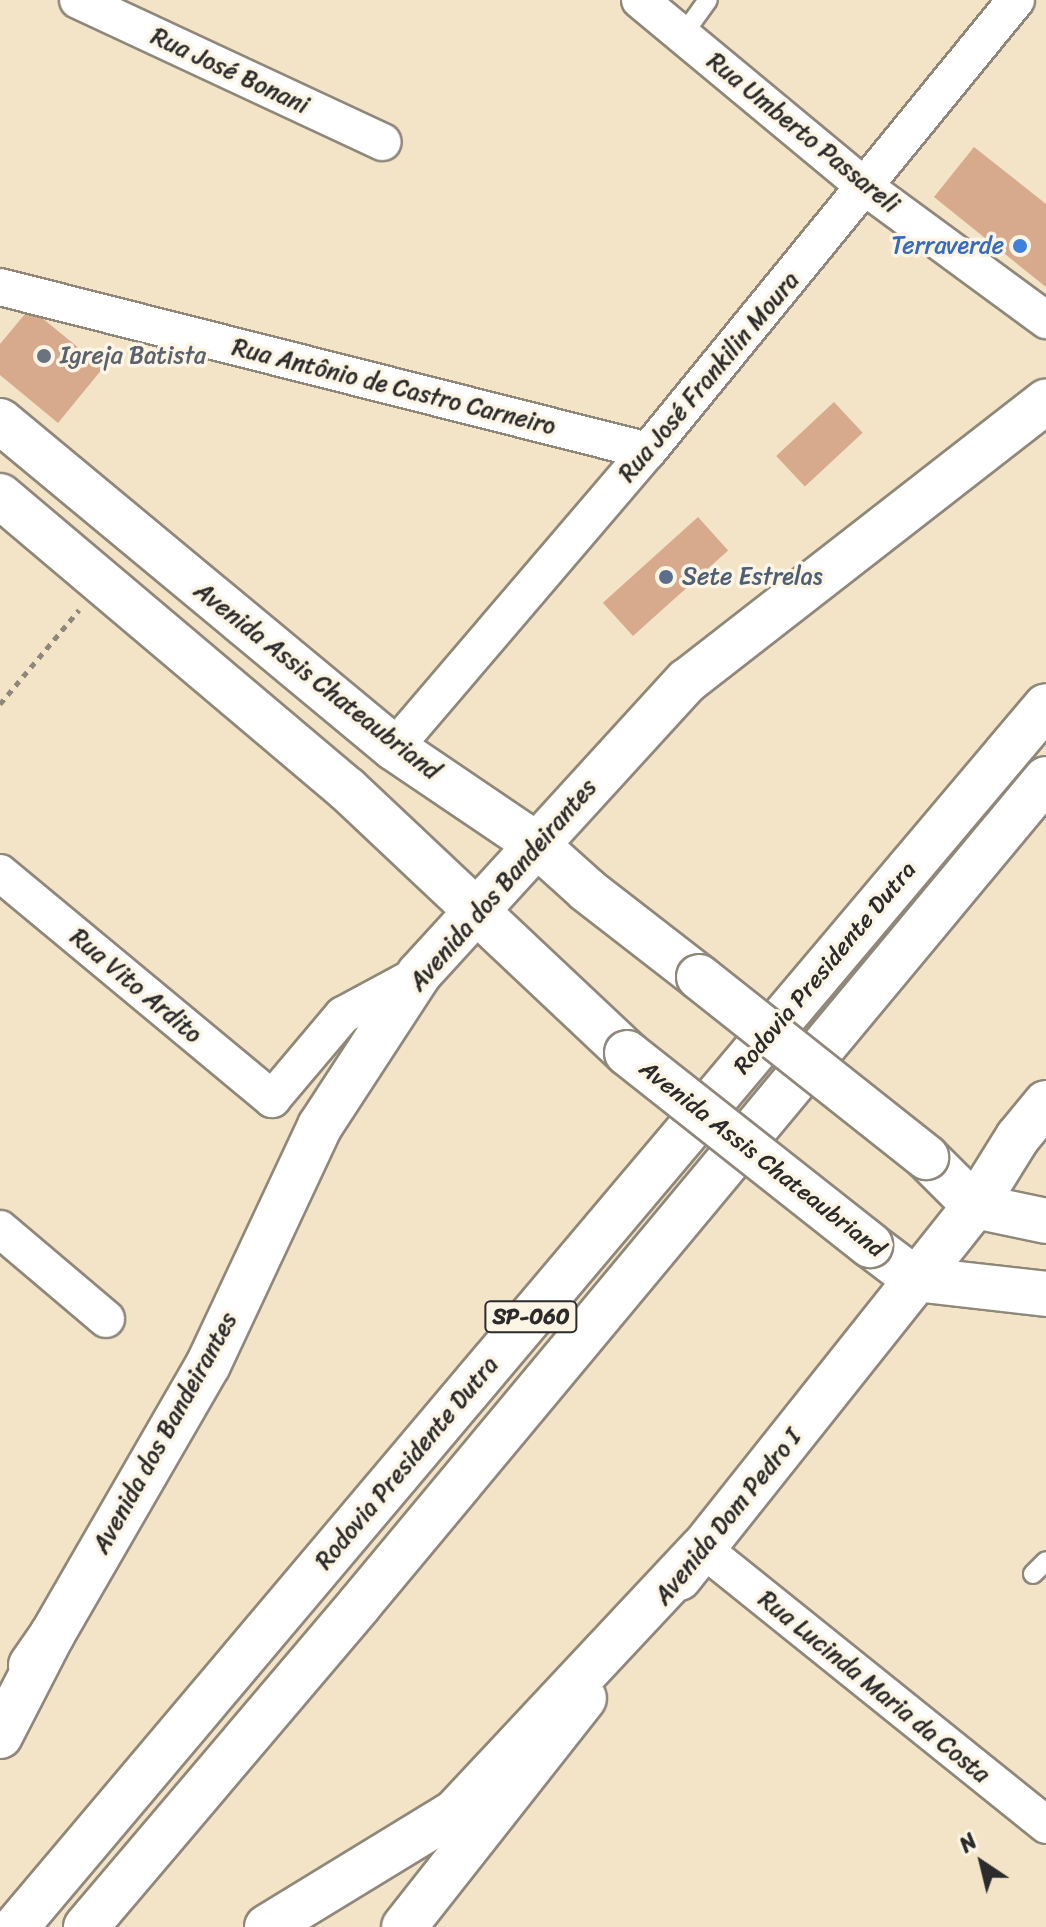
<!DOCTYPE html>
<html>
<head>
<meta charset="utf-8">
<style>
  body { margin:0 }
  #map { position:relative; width:1046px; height:1927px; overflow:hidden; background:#f3e4c8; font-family:Sriracha,sans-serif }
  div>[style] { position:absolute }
  .building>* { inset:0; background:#d7a98d; transform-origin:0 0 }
  .path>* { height:5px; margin-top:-2.5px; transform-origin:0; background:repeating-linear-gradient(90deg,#8f887a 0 6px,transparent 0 12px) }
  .roads { filter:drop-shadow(2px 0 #8f887a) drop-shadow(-2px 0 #8f887a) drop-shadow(0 2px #8f887a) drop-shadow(0 -2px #8f887a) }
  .service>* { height:18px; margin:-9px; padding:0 9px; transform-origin:9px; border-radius:9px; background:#fff }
  .minor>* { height:36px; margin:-18px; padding:0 18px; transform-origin:18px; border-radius:18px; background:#fff }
  .secondary>* { height:44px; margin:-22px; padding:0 22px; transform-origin:22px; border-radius:22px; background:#fff }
  .motorway>* { height:44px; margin:-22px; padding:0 22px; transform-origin:22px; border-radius:22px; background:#fff }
  .bridges { filter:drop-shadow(2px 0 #8f887a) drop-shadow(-2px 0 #8f887a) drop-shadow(0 2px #8f887a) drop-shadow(0 -2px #8f887a) }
  .secondary-bridge>* { height:44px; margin:-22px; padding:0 22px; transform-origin:22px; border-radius:22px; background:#fff }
  .dots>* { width:22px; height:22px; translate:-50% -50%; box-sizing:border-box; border:4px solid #fcf5e5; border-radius:50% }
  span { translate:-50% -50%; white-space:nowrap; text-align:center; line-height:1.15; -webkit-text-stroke:7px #fcf5e5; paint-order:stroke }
  .shield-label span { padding:2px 6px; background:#fcf5e5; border:2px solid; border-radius:6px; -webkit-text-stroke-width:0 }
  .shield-label { font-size:22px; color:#2b2b2b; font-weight:700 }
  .street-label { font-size:24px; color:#2b2b2b }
  .shop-label { font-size:24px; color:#366cbe }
  .right { translate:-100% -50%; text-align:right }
  .worship-label { font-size:24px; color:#5b616d }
  .left { translate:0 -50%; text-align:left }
  .service-label { font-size:24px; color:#4e5e75 }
  .north { position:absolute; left:942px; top:1823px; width:80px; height:80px; -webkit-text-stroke:6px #fcf5e5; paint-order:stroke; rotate:325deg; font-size:22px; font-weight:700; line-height:32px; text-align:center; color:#2b2b2b }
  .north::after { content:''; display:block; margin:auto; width:28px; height:36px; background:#2b2b2b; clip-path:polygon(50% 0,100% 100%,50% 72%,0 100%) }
</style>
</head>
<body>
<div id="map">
  <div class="building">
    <div style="clip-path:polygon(974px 147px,1046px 204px,1046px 287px,934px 197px)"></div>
    <div style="clip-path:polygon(30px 308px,103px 368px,58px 423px,0 375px,0 344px)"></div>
    <div style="left:834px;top:402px;width:42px;height:79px;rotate:47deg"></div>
    <div style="left:698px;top:517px;width:45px;height:128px;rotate:48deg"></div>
  </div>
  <div class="path">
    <div style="left:0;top:704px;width:123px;rotate:-50deg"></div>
  </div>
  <div class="roads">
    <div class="service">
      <div style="left:682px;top:36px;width:44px;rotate:-54.2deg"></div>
      <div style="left:1033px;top:1574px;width:18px;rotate:-45deg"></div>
    </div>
    <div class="minor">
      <div style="left:78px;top:0;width:336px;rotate:25deg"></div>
      <div style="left:640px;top:0;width:293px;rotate:39.7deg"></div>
      <div style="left:865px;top:187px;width:225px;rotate:36.3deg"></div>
      <div style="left:0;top:287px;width:668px;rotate:14.2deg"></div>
      <div style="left:394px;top:748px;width:391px;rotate:-49.5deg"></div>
      <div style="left:648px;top:451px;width:582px;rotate:-50.79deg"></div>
      <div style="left:0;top:873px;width:354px;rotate:39.7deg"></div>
      <div style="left:272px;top:1099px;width:110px;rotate:-49.8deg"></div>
      <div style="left:343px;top:1015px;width:86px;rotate:-28.3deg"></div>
      <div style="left:0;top:1229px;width:139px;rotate:40.3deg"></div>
      <div style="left:702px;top:1548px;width:442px;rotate:38.8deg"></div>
    </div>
    <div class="secondary">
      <div style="left:0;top:421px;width:512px;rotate:39.69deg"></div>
      <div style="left:394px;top:748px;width:171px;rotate:34.1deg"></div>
      <div style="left:536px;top:844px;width:69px;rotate:42deg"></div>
      <div style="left:587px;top:890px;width:142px;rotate:37.8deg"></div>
      <div style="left:0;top:496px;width:454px;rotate:40.2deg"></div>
      <div style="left:347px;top:789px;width:385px;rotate:43.3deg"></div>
      <div style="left:926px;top:1157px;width:69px;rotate:45deg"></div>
      <div style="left:975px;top:1206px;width:73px;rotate:11.9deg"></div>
      <div style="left:870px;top:1245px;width:56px;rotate:37.1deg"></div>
      <div style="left:915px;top:1279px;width:132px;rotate:6.5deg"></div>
      <div style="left:679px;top:1578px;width:475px;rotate:-51.5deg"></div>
      <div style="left:975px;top:1206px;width:81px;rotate:-58.1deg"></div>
      <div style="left:1018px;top:1137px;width:44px;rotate:-50.5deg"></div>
      <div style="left:31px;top:1665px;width:37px;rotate:-55deg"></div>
      <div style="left:52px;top:1635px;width:312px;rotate:-60deg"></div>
      <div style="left:208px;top:1365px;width:264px;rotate:-64.9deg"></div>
      <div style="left:320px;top:1126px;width:181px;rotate:-56.9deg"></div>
      <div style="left:419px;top:974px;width:397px;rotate:-47.6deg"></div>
      <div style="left:687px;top:681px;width:455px;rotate:-37.9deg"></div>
      <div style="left:404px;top:1927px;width:291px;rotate:-51.8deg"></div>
    </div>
    <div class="motorway">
      <div style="left:0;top:1736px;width:114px;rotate:-62.8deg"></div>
      <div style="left:16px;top:1927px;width:1597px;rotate:-49.85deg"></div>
      <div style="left:86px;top:1927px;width:422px;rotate:-49.7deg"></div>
      <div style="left:359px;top:1605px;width:1074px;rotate:-50.25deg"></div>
      <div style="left:267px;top:1927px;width:219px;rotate:-31.4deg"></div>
      <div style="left:454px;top:1813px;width:363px;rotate:-46.9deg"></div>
    </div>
  </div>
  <div class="bridges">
    <div class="secondary-bridge">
      <div style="left:699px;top:977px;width:290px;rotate:38.4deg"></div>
      <div style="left:627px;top:1053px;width:310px;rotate:38.3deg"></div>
    </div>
  </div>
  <div class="dots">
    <div style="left:1020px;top:246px;background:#3f7fe0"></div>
    <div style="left:44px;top:356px;background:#6b7280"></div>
    <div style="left:666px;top:577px;background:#5c6f8a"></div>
  </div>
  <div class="shield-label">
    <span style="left:531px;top:1317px">SP-060</span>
  </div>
  <div class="street-label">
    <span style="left:230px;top:71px;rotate:25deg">Rua José Bonani</span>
    <span style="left:803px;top:133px;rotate:39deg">Rua Umberto Passareli</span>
    <span style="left:709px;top:377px;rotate:-50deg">Rua José Frankilin Moura</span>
    <span style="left:394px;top:387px;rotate:14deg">Rua Antônio de Castro Carneiro</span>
    <span style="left:317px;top:681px;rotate:38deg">Avenida Assis Chateaubriand</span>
    <span style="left:503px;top:885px;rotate:-49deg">Avenida dos Bandeirantes</span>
    <span style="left:825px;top:968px;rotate:-50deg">Rodovia Presidente Dutra</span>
    <span style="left:136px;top:986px;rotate:40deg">Rua Vito Ardito</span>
    <span style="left:762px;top:1159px;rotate:38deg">Avenida Assis Chateaubriand</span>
    <span style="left:165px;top:1433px;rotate:-61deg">Avenida dos Bandeirantes</span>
    <span style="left:407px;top:1463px;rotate:-50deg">Rodovia Presidente Dutra</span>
    <span style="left:728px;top:1517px;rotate:-51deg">Avenida Dom Pedro I</span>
    <span style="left:874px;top:1687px;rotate:39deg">Rua Lucinda Maria da Costa</span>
  </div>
  <div class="shop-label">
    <span class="right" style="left:1004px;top:246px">Terraverde</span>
  </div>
  <div class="worship-label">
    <span class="left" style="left:60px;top:356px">Igreja Batista</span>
  </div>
  <div class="service-label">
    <span class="left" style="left:682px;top:577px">Sete Estrelas</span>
  </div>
  <div class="north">N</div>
</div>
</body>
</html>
